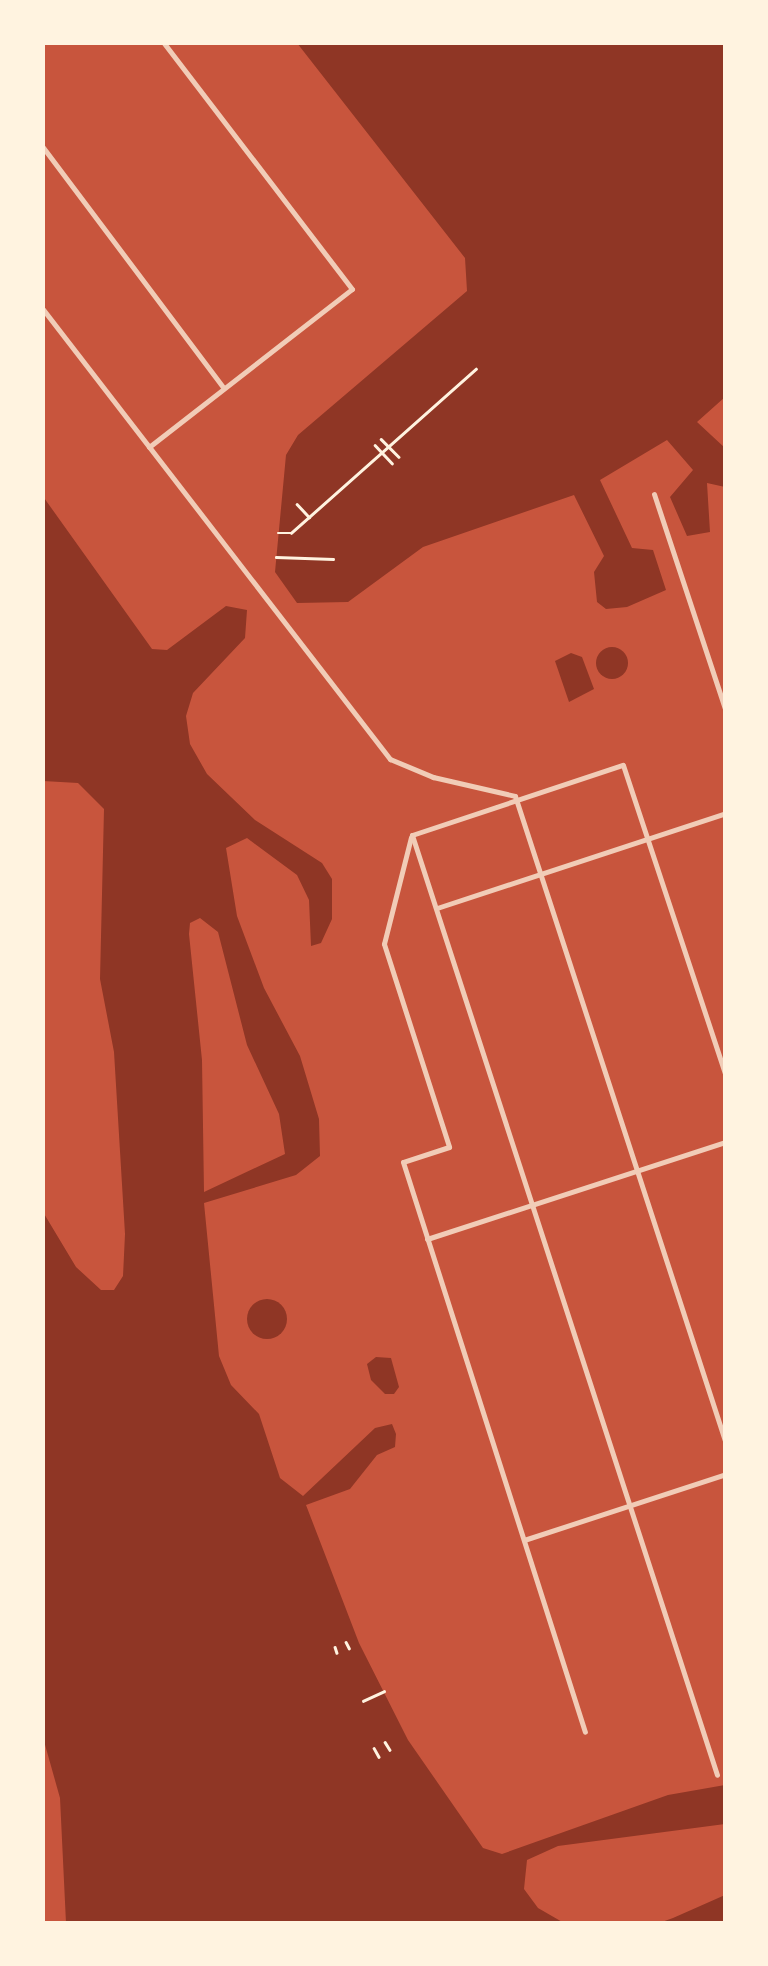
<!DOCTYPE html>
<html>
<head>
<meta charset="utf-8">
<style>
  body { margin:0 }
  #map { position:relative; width:768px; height:1966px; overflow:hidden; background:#c8553d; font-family:Roboto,sans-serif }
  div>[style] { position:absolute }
  .water>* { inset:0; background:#8f3625 }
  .round { border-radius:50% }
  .path>* { height:2.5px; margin:-1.25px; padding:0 1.25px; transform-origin:1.25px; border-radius:1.25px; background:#fff3e0 }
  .minor>* { height:5px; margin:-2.5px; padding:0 2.5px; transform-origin:2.5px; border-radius:2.5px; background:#f1ccb7 }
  span { translate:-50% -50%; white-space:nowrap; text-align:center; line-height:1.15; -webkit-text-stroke:8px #fff3e0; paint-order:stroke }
  .frame { position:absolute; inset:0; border:45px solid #fff3e0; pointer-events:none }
</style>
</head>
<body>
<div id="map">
  <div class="water">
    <div style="clip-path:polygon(297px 43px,725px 43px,725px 397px,697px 422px,725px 448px,725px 487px,707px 483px,710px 532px,687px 536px,670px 497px,693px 470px,667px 440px,600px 480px,632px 548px,653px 550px,666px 590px,627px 607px,606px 609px,597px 602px,594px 572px,604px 556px,574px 495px,423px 547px,348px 602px,297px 603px,275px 572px,286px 455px,298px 435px,467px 291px,465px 258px)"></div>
    <div style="clip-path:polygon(evenodd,42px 495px,152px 649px,167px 650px,226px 606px,247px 610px,245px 638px,193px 693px,186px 716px,190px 744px,207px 774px,255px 820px,322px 863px,332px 879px,332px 919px,321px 943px,311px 946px,309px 900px,297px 875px,247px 838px,226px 848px,237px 916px,264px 988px,300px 1056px,319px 1119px,320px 1156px,296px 1175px,204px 1203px,219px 1356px,231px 1385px,259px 1414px,280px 1478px,303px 1496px,375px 1428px,392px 1424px,396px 1434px,395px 1447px,377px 1455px,350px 1489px,306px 1505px,359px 1643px,408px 1740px,483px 1848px,502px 1854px,668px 1795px,725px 1785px,725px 1824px,558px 1846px,527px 1860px,524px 1889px,538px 1908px,564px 1923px,66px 1923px,60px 1798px,42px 1734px,43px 1212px,76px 1267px,101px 1290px,114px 1290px,123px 1276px,125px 1234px,114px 1052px,100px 979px,104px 809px,78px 783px,43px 781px,42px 495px,200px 918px,218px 932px,247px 1045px,279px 1114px,285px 1154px,204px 1192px,202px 1060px,189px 934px,190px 923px,200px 918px)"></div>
    <div class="round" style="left:596px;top:647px;width:32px;height:32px"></div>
    <div style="clip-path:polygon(571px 653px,582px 657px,594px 689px,569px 702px,555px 661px)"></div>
    <div class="round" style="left:247px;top:1299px;width:40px;height:40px"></div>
    <div style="clip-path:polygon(376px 1357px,391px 1358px,399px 1387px,394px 1394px,385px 1394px,371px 1380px,367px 1364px)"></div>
    <div style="clip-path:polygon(725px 1895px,725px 1923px,659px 1923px,673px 1918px)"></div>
  </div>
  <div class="path">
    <div style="left:381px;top:439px;width:25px;rotate:45deg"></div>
    <div style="left:375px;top:445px;width:25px;rotate:47deg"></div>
    <div style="left:297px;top:504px;width:18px;rotate:47deg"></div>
    <div style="left:278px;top:533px;width:13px"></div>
    <div style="left:291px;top:533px;width:247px;rotate:-41.6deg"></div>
    <div style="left:276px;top:557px;width:57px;rotate:2deg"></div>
    <div style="left:346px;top:1642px;width:7px;rotate:63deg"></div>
    <div style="left:335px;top:1647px;width:6px;rotate:72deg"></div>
    <div style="left:363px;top:1701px;width:23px;rotate:-25deg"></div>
    <div style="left:385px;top:1742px;width:9px;rotate:58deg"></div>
    <div style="left:374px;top:1748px;width:10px;rotate:61deg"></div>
  </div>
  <div class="minor">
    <div style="left:42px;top:146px;width:301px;rotate:53.1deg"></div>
    <div style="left:42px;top:308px;width:570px;rotate:52.35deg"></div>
    <div style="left:390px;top:759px;width:47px;rotate:22.7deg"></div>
    <div style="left:433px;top:777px;width:84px;rotate:13deg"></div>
    <div style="left:515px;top:796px;width:681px;rotate:71.96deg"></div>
    <div style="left:149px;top:447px;width:257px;rotate:-37.9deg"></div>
    <div style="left:352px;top:289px;width:311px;rotate:-127.4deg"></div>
    <div style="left:654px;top:494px;width:230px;rotate:71.7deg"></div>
    <div style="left:412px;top:835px;width:988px;rotate:72.02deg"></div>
    <div style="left:412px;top:835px;width:222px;rotate:-18.4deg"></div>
    <div style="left:623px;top:765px;width:329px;rotate:71.7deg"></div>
    <div style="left:411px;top:837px;width:110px;rotate:104.2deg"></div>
    <div style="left:384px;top:944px;width:213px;rotate:72.2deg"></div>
    <div style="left:449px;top:1147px;width:48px;rotate:161.9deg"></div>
    <div style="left:403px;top:1162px;width:598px;rotate:72.29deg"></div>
    <div style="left:437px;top:908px;width:304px;rotate:-18.2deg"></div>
    <div style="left:427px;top:1239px;width:314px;rotate:-18deg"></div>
    <div style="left:524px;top:1540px;width:213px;rotate:-18.1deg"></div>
  </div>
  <div class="frame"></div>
</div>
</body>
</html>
